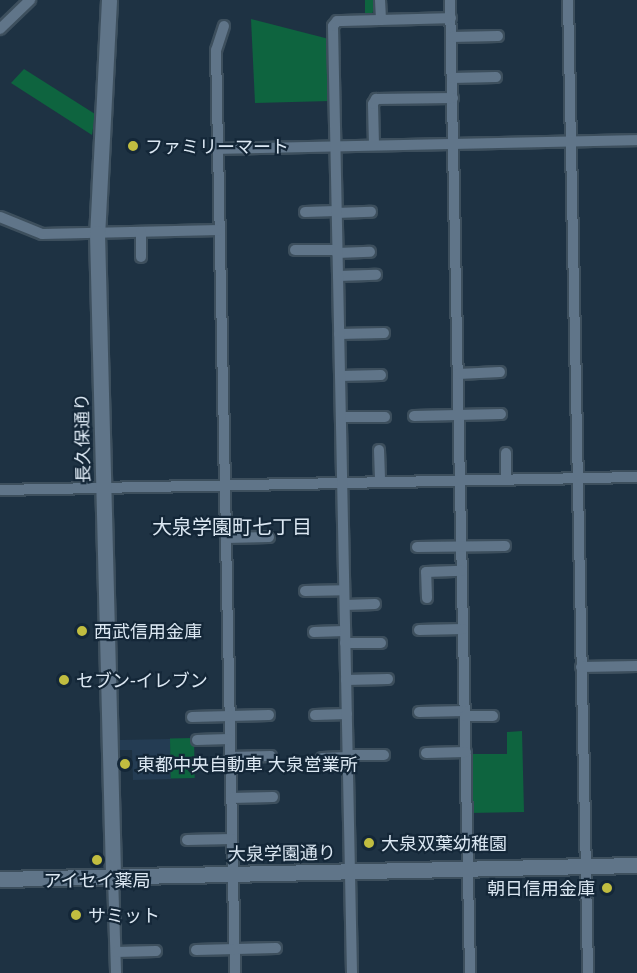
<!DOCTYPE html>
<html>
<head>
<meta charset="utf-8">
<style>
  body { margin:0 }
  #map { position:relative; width:637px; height:973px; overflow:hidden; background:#1e3243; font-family:"Open Sans","Noto Sans JP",sans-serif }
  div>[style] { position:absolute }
  .built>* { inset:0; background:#243c53 }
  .green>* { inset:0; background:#0e643f; transform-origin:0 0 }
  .roads { filter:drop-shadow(2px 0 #3d4f5d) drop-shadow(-2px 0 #3d4f5d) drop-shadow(0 2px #3d4f5d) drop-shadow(0 -2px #3d4f5d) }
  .street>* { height:10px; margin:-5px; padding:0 5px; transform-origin:5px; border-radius:5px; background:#607589 }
  .secondary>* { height:15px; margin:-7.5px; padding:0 7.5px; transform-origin:7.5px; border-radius:7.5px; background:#607589 }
  .dots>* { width:16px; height:16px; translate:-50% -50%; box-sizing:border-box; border:3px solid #142738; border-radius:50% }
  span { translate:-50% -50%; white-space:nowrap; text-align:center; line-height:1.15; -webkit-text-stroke:4.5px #142738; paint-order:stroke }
  .poi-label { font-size:18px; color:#dbe7f2 }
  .left { translate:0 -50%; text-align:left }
  .right { translate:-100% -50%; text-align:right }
  .street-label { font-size:18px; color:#dbe7f2 }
  .neighbourhood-label { font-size:20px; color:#dbe7f2 }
</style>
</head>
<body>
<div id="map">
  <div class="built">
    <div style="clip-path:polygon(170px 739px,171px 779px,133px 780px,132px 750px,119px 750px,119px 740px)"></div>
  </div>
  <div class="green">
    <div style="clip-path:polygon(365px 0,377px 0,372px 14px,365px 15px)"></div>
    <div style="clip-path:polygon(251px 19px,329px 39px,330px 101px,255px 103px)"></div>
    <div style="clip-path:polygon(24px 69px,95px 114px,92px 135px,11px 83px)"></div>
    <div style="clip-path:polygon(522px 731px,524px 812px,468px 813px,467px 754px,507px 754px,507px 732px)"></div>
    <div style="left:194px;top:738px;width:40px;height:24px;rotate:89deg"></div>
  </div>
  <div class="roads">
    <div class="street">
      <div style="left:380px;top:0;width:20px;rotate:87deg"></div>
      <div style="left:450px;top:0;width:973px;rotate:88.82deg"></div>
      <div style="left:568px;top:0;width:973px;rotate:88.82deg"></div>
      <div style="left:224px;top:26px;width:25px;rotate:108deg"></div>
      <div style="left:216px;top:50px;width:923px;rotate:88.82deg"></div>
      <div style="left:0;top:29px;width:42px;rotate:-44deg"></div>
      <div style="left:451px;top:37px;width:47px;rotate:-1.2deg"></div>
      <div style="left:452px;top:78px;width:44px;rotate:-1.3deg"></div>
      <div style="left:374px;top:145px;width:41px;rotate:-91.4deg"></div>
      <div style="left:373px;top:104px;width:6px;rotate:-59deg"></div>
      <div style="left:376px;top:99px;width:77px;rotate:-0.7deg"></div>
      <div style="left:218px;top:149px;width:419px;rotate:-1.2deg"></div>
      <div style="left:305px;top:212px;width:31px;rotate:-2deg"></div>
      <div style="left:336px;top:213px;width:35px;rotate:-2deg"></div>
      <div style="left:0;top:217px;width:45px;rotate:22deg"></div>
      <div style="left:42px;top:234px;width:178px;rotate:-1.3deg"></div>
      <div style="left:141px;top:232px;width:25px;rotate:90deg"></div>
      <div style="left:295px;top:250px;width:42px"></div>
      <div style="left:337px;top:253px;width:33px;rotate:-2deg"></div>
      <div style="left:338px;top:276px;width:38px;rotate:-2deg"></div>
      <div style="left:339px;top:334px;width:45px;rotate:-1.3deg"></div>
      <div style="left:458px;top:374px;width:42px;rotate:-2.7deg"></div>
      <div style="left:340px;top:376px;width:41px;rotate:-1.4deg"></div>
      <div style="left:414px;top:416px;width:87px;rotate:-1.3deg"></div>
      <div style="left:341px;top:417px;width:44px"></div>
      <div style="left:379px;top:450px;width:32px;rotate:88deg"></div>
      <div style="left:506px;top:453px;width:27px;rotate:90deg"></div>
      <div style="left:0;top:490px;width:637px;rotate:-1.17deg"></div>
      <div style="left:226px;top:538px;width:43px;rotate:-1.3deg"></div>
      <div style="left:417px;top:547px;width:88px;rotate:-0.7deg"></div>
      <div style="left:305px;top:591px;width:39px;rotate:-1deg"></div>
      <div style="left:427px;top:598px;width:26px;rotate:-92deg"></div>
      <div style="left:426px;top:572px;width:36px;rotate:-2deg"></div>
      <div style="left:345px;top:605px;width:30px;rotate:-2deg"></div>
      <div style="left:419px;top:630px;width:44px;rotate:-1.3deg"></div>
      <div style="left:314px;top:632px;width:31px;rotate:-2deg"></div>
      <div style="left:345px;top:643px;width:36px"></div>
      <div style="left:581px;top:667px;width:56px;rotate:-1deg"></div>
      <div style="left:346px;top:680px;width:42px;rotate:-1.4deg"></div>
      <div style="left:419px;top:712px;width:46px;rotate:-1.2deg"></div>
      <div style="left:315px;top:715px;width:32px;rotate:-2deg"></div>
      <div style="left:465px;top:716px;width:28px"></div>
      <div style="left:192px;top:717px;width:77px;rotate:-1.5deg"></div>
      <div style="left:197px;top:740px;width:32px;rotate:-2deg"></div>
      <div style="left:426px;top:753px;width:40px;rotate:-1.4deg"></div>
      <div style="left:347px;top:755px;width:37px"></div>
      <div style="left:230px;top:757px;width:41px;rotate:-1.4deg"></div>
      <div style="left:322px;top:758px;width:26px;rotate:-2deg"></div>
      <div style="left:231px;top:798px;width:42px;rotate:-1.4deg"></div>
      <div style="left:187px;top:840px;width:45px;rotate:-1.3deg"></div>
      <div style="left:113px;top:876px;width:97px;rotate:88.2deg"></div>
      <div style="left:196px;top:950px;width:80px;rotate:-1.4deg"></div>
      <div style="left:116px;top:952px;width:40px;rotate:-1.4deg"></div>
      <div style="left:352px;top:973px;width:947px;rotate:-91.15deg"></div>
      <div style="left:333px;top:26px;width:6px;rotate:-51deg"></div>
      <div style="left:337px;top:21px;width:114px;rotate:-1.5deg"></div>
    </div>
    <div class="secondary">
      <div style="left:109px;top:0;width:233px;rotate:92.9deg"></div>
      <div style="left:97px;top:233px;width:643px;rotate:88.57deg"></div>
      <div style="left:0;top:879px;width:637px;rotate:-1.26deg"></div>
    </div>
  </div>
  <div class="dots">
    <div style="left:133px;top:146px;background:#c1bd40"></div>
    <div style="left:82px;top:631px;background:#c1bd40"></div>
    <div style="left:64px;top:680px;background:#c1bd40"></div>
    <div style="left:125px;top:764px;background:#c1bd40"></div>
    <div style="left:369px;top:843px;background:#c1bd40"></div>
    <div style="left:97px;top:860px;background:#c1bd40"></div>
    <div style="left:607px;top:888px;background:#c1bd40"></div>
    <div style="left:76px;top:915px;background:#c1bd40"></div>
  </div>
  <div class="poi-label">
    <span class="left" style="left:145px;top:146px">ファミリーマート</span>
    <span class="left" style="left:94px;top:631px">西武信用金庫</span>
    <span class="left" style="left:76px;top:680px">セブン-イレブン</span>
    <span class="left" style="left:137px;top:764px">東都中央自動車 大泉営業所</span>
    <span class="left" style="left:381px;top:843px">大泉双葉幼稚園</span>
    <span style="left:97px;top:880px">アイセイ薬局</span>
    <span class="right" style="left:595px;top:888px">朝日信用金庫</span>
    <span class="left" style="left:88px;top:915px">サミット</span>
  </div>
  <div class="street-label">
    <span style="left:82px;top:438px;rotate:-91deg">長久保通り</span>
    <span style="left:282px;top:853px;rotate:-1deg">大泉学園通り</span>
  </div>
  <div class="neighbourhood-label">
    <span style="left:232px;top:526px">大泉学園町七丁目</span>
  </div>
</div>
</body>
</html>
